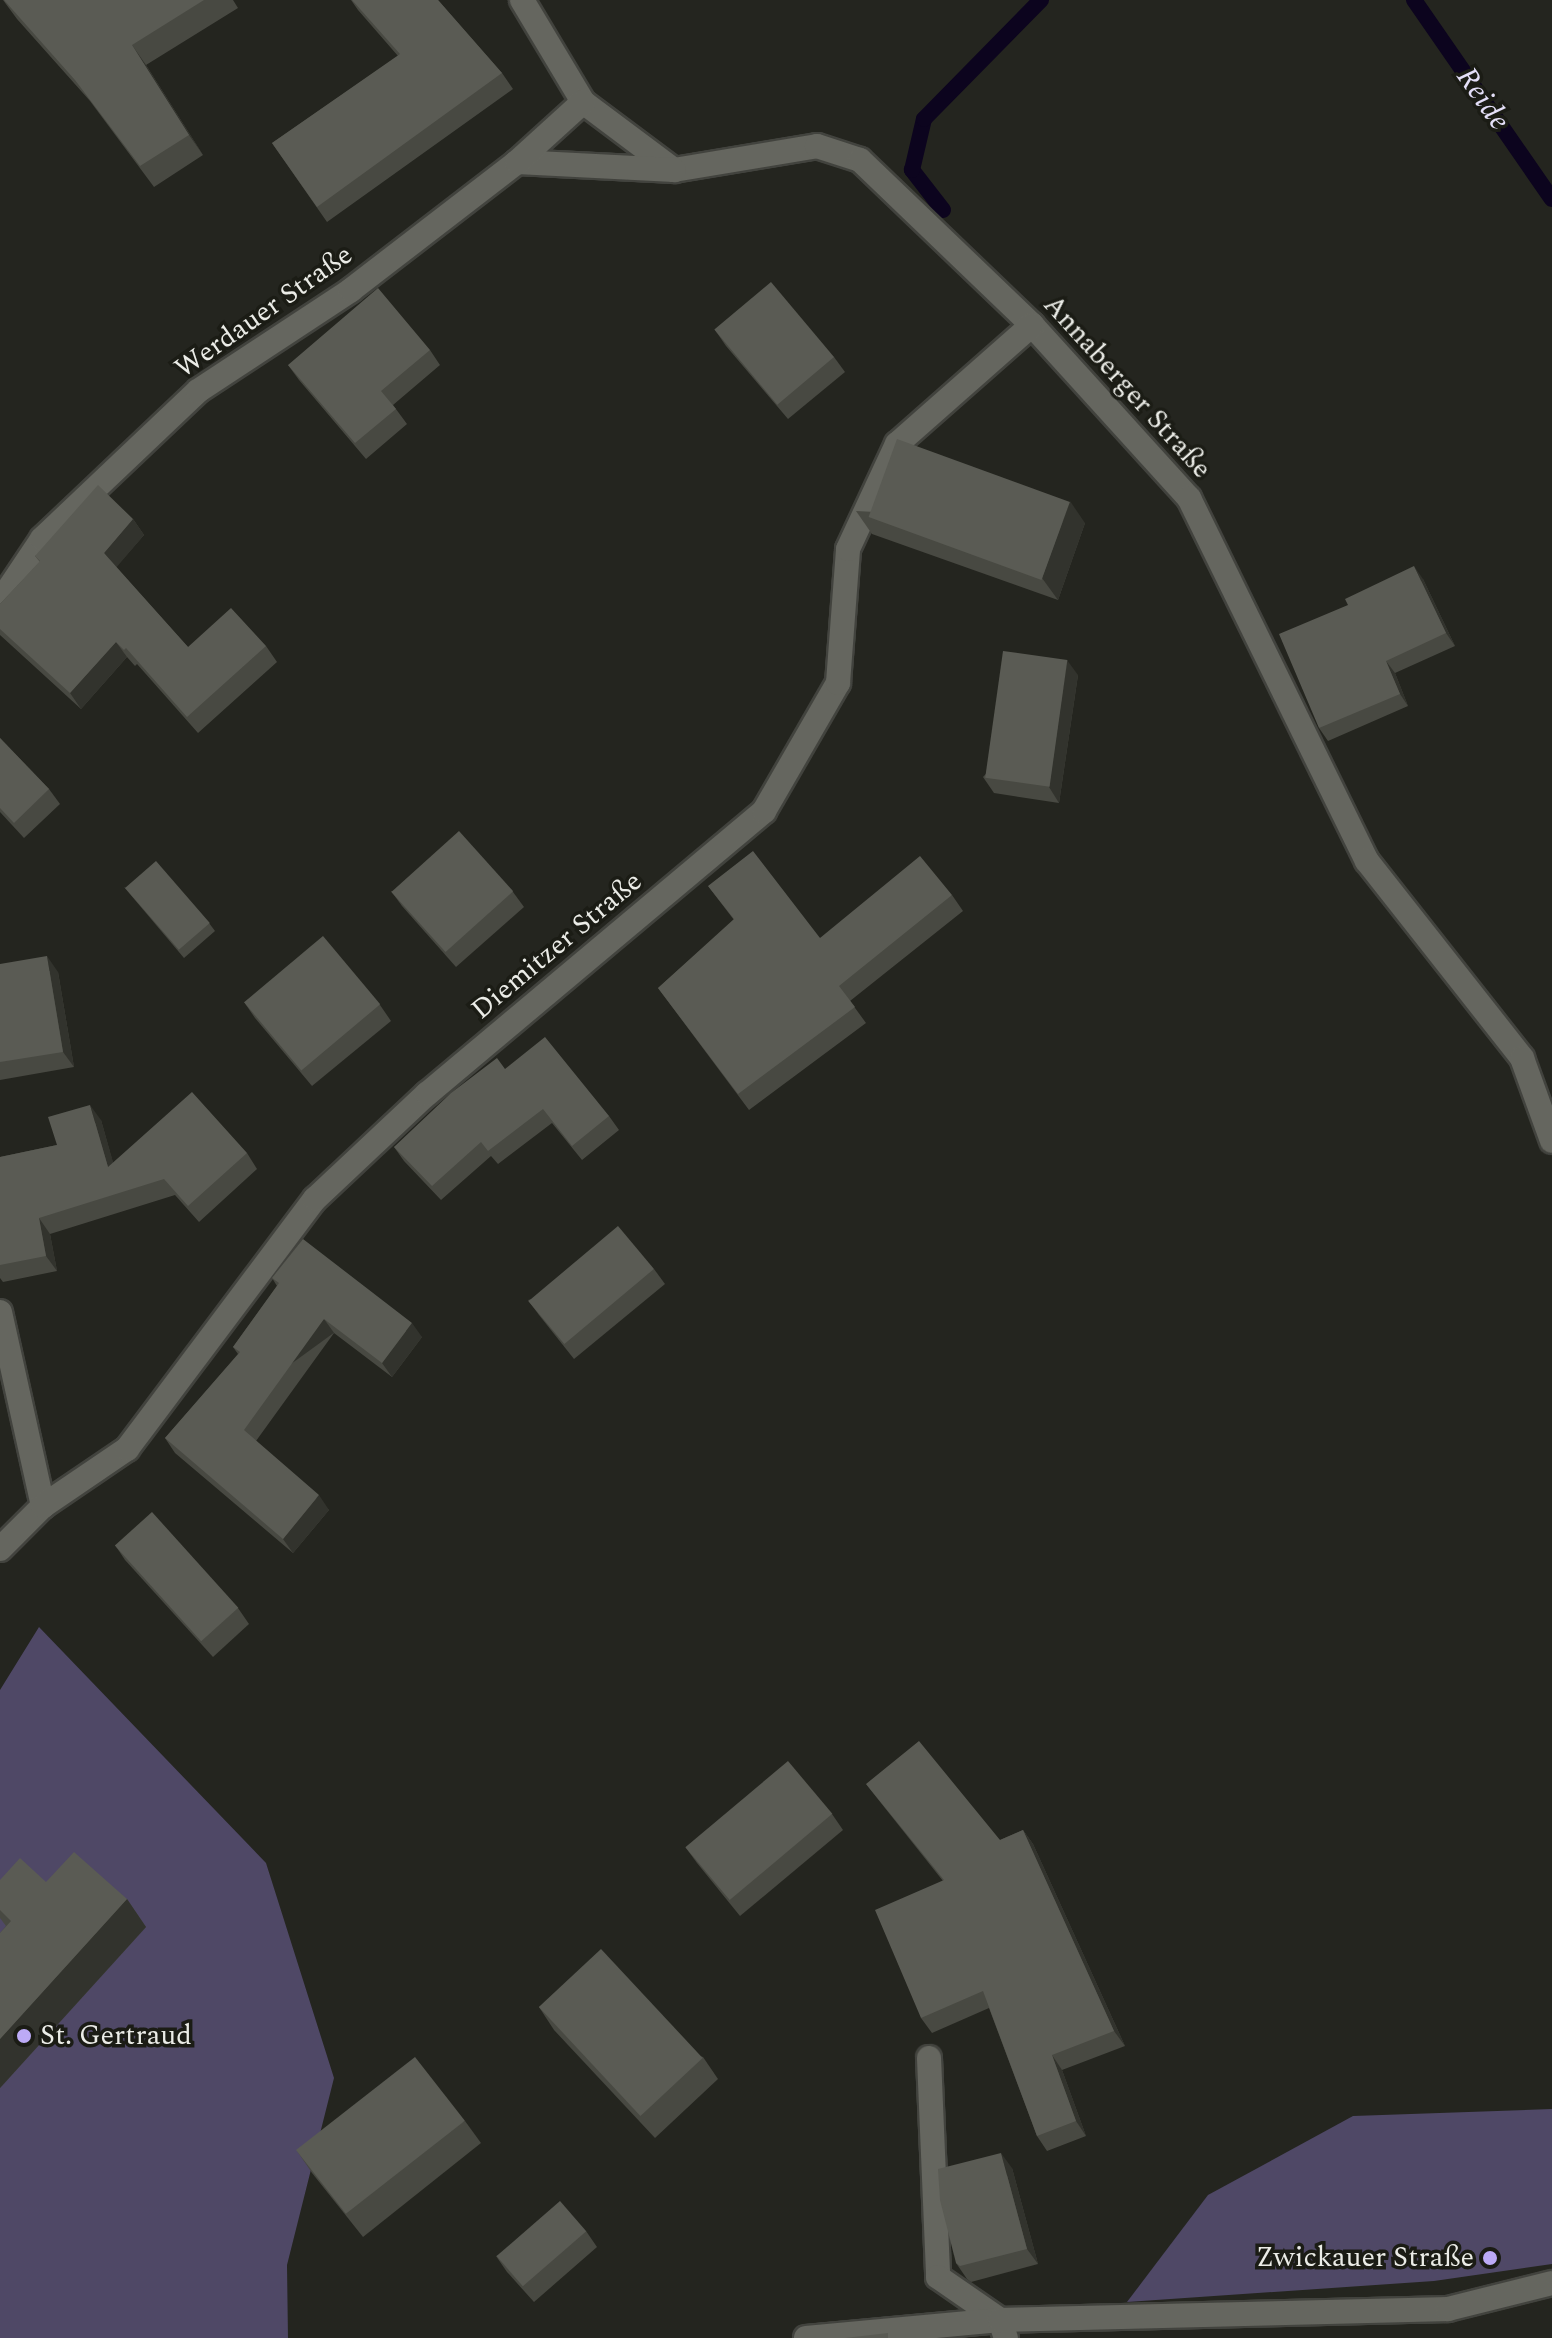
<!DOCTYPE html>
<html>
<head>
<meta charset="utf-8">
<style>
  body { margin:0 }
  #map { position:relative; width:1552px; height:2338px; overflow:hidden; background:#24251f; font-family:Spectral,serif }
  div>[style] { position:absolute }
  .green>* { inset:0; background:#4f4866 }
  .stream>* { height:16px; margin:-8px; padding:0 8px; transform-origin:8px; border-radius:8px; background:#0c041e }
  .roads { filter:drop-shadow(2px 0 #42433e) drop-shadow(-2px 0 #42433e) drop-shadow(0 2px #42433e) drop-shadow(0 -2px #42433e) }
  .minor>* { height:24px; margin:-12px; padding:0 12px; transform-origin:12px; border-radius:12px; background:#65665f }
  .wall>* { inset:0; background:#484942 }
  .shaded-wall>* { inset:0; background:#32332d; transform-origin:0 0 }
  .building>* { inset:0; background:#5a5b54; transform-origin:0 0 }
  .dots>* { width:22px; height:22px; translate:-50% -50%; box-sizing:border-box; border:4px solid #1b1c15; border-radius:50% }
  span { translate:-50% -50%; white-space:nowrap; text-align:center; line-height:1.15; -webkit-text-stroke:7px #1b1c15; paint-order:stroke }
  .street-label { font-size:28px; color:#ebece7 }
  .poi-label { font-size:28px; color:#ebece7 }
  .left { translate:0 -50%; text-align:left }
  .right { translate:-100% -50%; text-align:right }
  .water-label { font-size:30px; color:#e4dff8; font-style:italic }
</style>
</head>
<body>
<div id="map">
  <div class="green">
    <div style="clip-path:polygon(39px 1627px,266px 1863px,334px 2078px,287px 2265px,288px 2338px,0 2338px,0 1690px)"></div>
    <div style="clip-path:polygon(1552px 2109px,1552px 2264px,1434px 2281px,1127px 2302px,1208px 2195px,1353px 2116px)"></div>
  </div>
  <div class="stream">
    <div style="left:1414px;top:0;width:242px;rotate:55.3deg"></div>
    <div style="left:943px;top:210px;width:51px;rotate:-127.8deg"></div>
    <div style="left:912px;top:170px;width:52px;rotate:-76.8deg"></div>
    <div style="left:924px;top:119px;width:167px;rotate:-45.5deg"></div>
  </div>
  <div class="roads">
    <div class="minor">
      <div style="left:522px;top:0;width:119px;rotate:59.1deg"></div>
      <div style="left:583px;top:102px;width:114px;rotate:36.8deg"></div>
      <div style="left:674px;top:170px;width:145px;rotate:-9.5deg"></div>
      <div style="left:817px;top:146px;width:45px;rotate:18deg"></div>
      <div style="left:860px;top:160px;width:238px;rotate:43.8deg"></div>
      <div style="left:1032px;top:325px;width:234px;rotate:47.8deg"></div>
      <div style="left:1189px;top:498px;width:404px;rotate:63.9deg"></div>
      <div style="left:1367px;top:861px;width:251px;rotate:51.8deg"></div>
      <div style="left:1522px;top:1058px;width:88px;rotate:70.1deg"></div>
      <div style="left:517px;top:162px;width:157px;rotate:2.9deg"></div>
      <div style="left:0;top:602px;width:76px;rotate:-56.3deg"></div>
      <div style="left:42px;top:539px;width:215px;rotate:-43.5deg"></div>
      <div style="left:198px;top:391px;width:183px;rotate:-33.4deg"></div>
      <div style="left:351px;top:290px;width:210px;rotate:-37.6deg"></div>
      <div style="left:517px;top:162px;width:89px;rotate:-42.3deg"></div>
      <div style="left:0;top:1312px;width:199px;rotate:77.5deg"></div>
      <div style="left:0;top:1549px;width:61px;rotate:-45deg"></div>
      <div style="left:43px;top:1506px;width:102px;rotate:-34.2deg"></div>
      <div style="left:127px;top:1449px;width:313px;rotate:-53.1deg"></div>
      <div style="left:315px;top:1199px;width:154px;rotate:-43.2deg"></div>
      <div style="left:427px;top:1094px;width:440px;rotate:-40deg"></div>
      <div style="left:764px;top:811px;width:148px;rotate:-60deg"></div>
      <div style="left:838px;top:683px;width:134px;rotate:-85.7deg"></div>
      <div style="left:848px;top:549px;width:116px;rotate:-65deg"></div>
      <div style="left:897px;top:444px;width:180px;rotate:-41.4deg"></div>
      <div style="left:929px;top:2058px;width:219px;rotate:87.6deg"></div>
      <div style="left:938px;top:2277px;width:75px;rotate:34.7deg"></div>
      <div style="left:1000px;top:2320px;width:19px;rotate:72deg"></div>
      <div style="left:806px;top:2338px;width:195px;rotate:-5.3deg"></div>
      <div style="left:1000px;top:2320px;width:448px;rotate:-1.4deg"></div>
      <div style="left:1448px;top:2309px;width:107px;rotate:-14deg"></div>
    </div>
  </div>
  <div class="wall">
    <div style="clip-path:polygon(3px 0,233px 0,238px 8px,146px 65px,203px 155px,154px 187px,90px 101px,17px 19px)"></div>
    <div style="clip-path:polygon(351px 0,438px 0,502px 73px,513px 89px,327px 222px,272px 143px,398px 56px,358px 10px)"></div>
    <div style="clip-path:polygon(715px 330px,834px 357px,845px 372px,788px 419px,726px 346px)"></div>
    <div style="clip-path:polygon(430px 350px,440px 365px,393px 405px,407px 424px,366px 459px,299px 380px,288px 365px)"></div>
    <div style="clip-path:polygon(856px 511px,1085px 523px,1058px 600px,872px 534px)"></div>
    <div style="clip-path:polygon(133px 519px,144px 535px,116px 567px,188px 647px,266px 646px,277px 662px,198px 733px,137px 664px,135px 666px,127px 657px,81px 709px,0 635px,0 604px,40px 562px,35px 556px)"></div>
    <div style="clip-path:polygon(1423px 579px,1455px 646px,1395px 673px,1408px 706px,1328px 741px,1319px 728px)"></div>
    <div style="clip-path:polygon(1078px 675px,1059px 803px,994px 793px,983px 777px)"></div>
    <div style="clip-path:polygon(0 738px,49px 789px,60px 804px,24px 838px,0 812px)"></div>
    <div style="clip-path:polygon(708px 886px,820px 938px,952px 895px,963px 911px,850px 1001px,866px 1023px,749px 1110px,658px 988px,734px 920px)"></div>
    <div style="clip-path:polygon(124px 887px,209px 923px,215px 931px,184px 958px)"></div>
    <div style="clip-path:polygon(391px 891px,513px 892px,524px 907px,456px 967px,402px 906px)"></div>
    <div style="clip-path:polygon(0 964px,58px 972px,74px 1067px,0 1080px)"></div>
    <div style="clip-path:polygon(244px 1002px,380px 1005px,391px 1021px,312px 1086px,255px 1018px)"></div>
    <div style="clip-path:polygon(505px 1069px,609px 1116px,619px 1130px,582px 1160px,552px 1123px,498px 1164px,491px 1156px,441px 1200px,404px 1161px,394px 1147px)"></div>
    <div style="clip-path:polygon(101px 1120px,113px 1163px,247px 1153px,257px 1169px,199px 1222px,175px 1195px,50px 1234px,57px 1271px,3px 1282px,0 1278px,0 1157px,57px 1145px)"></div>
    <div style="clip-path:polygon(654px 1269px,665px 1284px,574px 1359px,539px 1315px,528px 1300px)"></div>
    <div style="clip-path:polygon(272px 1278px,422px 1337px,392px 1377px,334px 1333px,256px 1441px,329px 1510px,293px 1553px,175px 1453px,165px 1438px,238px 1354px,233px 1347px,277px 1286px)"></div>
    <div style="clip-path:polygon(115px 1545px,238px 1608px,249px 1624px,213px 1657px,125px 1560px)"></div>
    <div style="clip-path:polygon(866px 1784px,1000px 1840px,1023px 1830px,1033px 1844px,1125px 2046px,1062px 2070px,1086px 2136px,1047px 2151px,1037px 2136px,989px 2008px,932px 2033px,921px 2018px,943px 1881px,877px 1798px)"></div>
    <div style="clip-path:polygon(832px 1814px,843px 1830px,740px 1916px,697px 1863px,686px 1848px)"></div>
    <div style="clip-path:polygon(0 1880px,46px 1882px,127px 1899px,146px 1927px,0 2088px,0 1933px,6px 1926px,0 1918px)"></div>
    <div style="clip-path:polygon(539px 2007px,703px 2057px,718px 2079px,655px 2138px,554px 2030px)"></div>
    <div style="clip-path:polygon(465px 2121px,481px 2143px,363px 2237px,312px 2173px,297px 2151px)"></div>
    <div style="clip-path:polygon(1012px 2168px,1038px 2264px,971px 2282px,967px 2279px,956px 2263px)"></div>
    <div style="clip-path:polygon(586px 2231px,597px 2247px,534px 2302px,507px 2272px,496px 2256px)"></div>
  </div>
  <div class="shaded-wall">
    <div style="clip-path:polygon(132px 45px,146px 65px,203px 155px,189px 135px)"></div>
    <div style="clip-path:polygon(1070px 501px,1085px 523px,1058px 600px,1042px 578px)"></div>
    <div style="clip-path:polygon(133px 519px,144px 535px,115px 569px,104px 553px)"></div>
    <div style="clip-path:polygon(1414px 566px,1423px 579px,1455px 646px,1446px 633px)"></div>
    <div style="clip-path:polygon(116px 642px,127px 657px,81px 709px,70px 693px)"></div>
    <div style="clip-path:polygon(1067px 660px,1078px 675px,1059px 803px,1049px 787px)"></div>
    <div style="clip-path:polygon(1386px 661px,1395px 673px,1408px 706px,1400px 694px)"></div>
    <div style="clip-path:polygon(47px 956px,58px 972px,74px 1067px,63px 1052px)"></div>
    <div style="clip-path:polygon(90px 1105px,101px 1120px,119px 1183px,108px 1167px)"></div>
    <div style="clip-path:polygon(39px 1218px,50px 1234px,57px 1271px,46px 1256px)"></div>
    <div style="left:324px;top:1319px;width:17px;height:137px;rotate:54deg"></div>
    <div style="clip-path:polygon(412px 1323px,422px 1337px,392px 1377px,382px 1363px)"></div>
    <div style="clip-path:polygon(319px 1495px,329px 1510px,293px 1553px,283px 1539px)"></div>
    <div style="clip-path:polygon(1023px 1830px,1033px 1844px,1125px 2046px,1114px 2031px)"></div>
    <div style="clip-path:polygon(127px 1899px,146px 1927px,0 2088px,0 2039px)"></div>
    <div style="clip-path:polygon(1052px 2055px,1062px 2070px,1086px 2136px,1076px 2121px)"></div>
    <div style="clip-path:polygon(1001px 2153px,1012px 2168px,1038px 2264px,1027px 2249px)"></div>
  </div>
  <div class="building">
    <div style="clip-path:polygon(4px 0,204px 0,132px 45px,189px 135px,140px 166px,75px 80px)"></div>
    <div style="clip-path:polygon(352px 0,438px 0,502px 73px,317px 207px,272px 143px,400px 54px)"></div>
    <div style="left:771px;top:282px;width:98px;height:74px;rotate:50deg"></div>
    <div style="clip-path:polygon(378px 288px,430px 350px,381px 391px,396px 409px,355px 443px,288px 365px)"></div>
    <div style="left:897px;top:439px;width:184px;height:83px;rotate:20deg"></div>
    <div style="clip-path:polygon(98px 485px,133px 519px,104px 553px,188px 647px,231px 608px,266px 646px,187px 717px,126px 648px,124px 650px,116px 642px,70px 693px,0 629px,0 604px,40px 561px,35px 556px)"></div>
    <div style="clip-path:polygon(1414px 566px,1446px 633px,1386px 661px,1400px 694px,1319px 728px,1279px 634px,1348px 605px,1345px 599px)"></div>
    <div style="left:1003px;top:651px;width:65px;height:128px;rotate:8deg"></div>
    <div style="clip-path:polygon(0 738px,49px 789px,14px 823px,0 808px)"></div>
    <div style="left:459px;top:831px;width:81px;height:91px;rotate:48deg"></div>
    <div style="clip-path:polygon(753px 851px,820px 938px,920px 856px,952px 895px,839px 986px,855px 1007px,738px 1094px,658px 988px,734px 919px,708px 886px)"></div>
    <div style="left:156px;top:861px;width:82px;height:41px;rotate:49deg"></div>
    <div style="left:323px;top:936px;width:89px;height:103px;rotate:50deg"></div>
    <div style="clip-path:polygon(47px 956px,63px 1052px,0 1062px,0 964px)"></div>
    <div style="clip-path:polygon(545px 1037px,609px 1116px,572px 1146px,543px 1109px,488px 1151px,481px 1142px,432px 1186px,394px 1147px,451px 1093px,497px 1058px,505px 1069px)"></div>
    <div style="clip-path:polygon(192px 1092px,247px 1153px,188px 1206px,164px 1179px,39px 1218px,46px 1256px,0 1265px,0 1157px,57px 1145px,48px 1117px,90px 1105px,108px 1167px)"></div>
    <div style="left:618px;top:1226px;width:56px;height:117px;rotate:50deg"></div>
    <div style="clip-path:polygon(303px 1239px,412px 1323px,382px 1363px,324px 1319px,244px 1430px,319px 1495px,283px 1539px,165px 1438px,240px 1352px,233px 1347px,279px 1283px,272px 1278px)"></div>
    <div style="left:152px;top:1512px;width:129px;height:50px;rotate:48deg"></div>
    <div style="clip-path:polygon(919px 1741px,1000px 1840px,1023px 1830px,1114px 2031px,1052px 2055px,1076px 2121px,1037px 2136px,983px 1991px,921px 2018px,875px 1910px,944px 1880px,866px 1784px)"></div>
    <div style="left:788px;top:1761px;width:69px;height:134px;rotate:50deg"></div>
    <div style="clip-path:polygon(74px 1852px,127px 1899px,0 2039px,0 1933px,11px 1921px,0 1910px,0 1880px,20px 1858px,46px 1882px)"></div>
    <div style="left:601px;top:1949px;width:149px;height:85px;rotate:47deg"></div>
    <div style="left:415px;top:2057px;width:81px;height:151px;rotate:52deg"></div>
    <div style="clip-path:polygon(1001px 2153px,1027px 2249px,960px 2266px,956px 2263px,940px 2200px,938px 2169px)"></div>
    <div style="left:560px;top:2201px;width:40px;height:84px;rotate:49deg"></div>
    <div style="clip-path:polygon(888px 2333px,888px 2338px,845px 2338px)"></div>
  </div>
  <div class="dots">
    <div style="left:24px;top:2036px;background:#bcaaf6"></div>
    <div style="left:1490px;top:2258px;background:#bcaaf6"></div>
  </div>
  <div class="street-label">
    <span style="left:264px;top:312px;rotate:-35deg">Werdauer Straße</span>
    <span style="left:1127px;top:387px;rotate:48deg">Annaberger Straße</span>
    <span style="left:557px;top:946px;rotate:-40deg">Diemitzer Straße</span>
  </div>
  <div class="poi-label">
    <span class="left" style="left:40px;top:2036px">St. Gertraud</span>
    <span class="right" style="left:1474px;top:2258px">Zwickauer Straße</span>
  </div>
  <div class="water-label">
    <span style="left:1483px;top:99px;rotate:55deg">Reide</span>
  </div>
</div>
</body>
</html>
